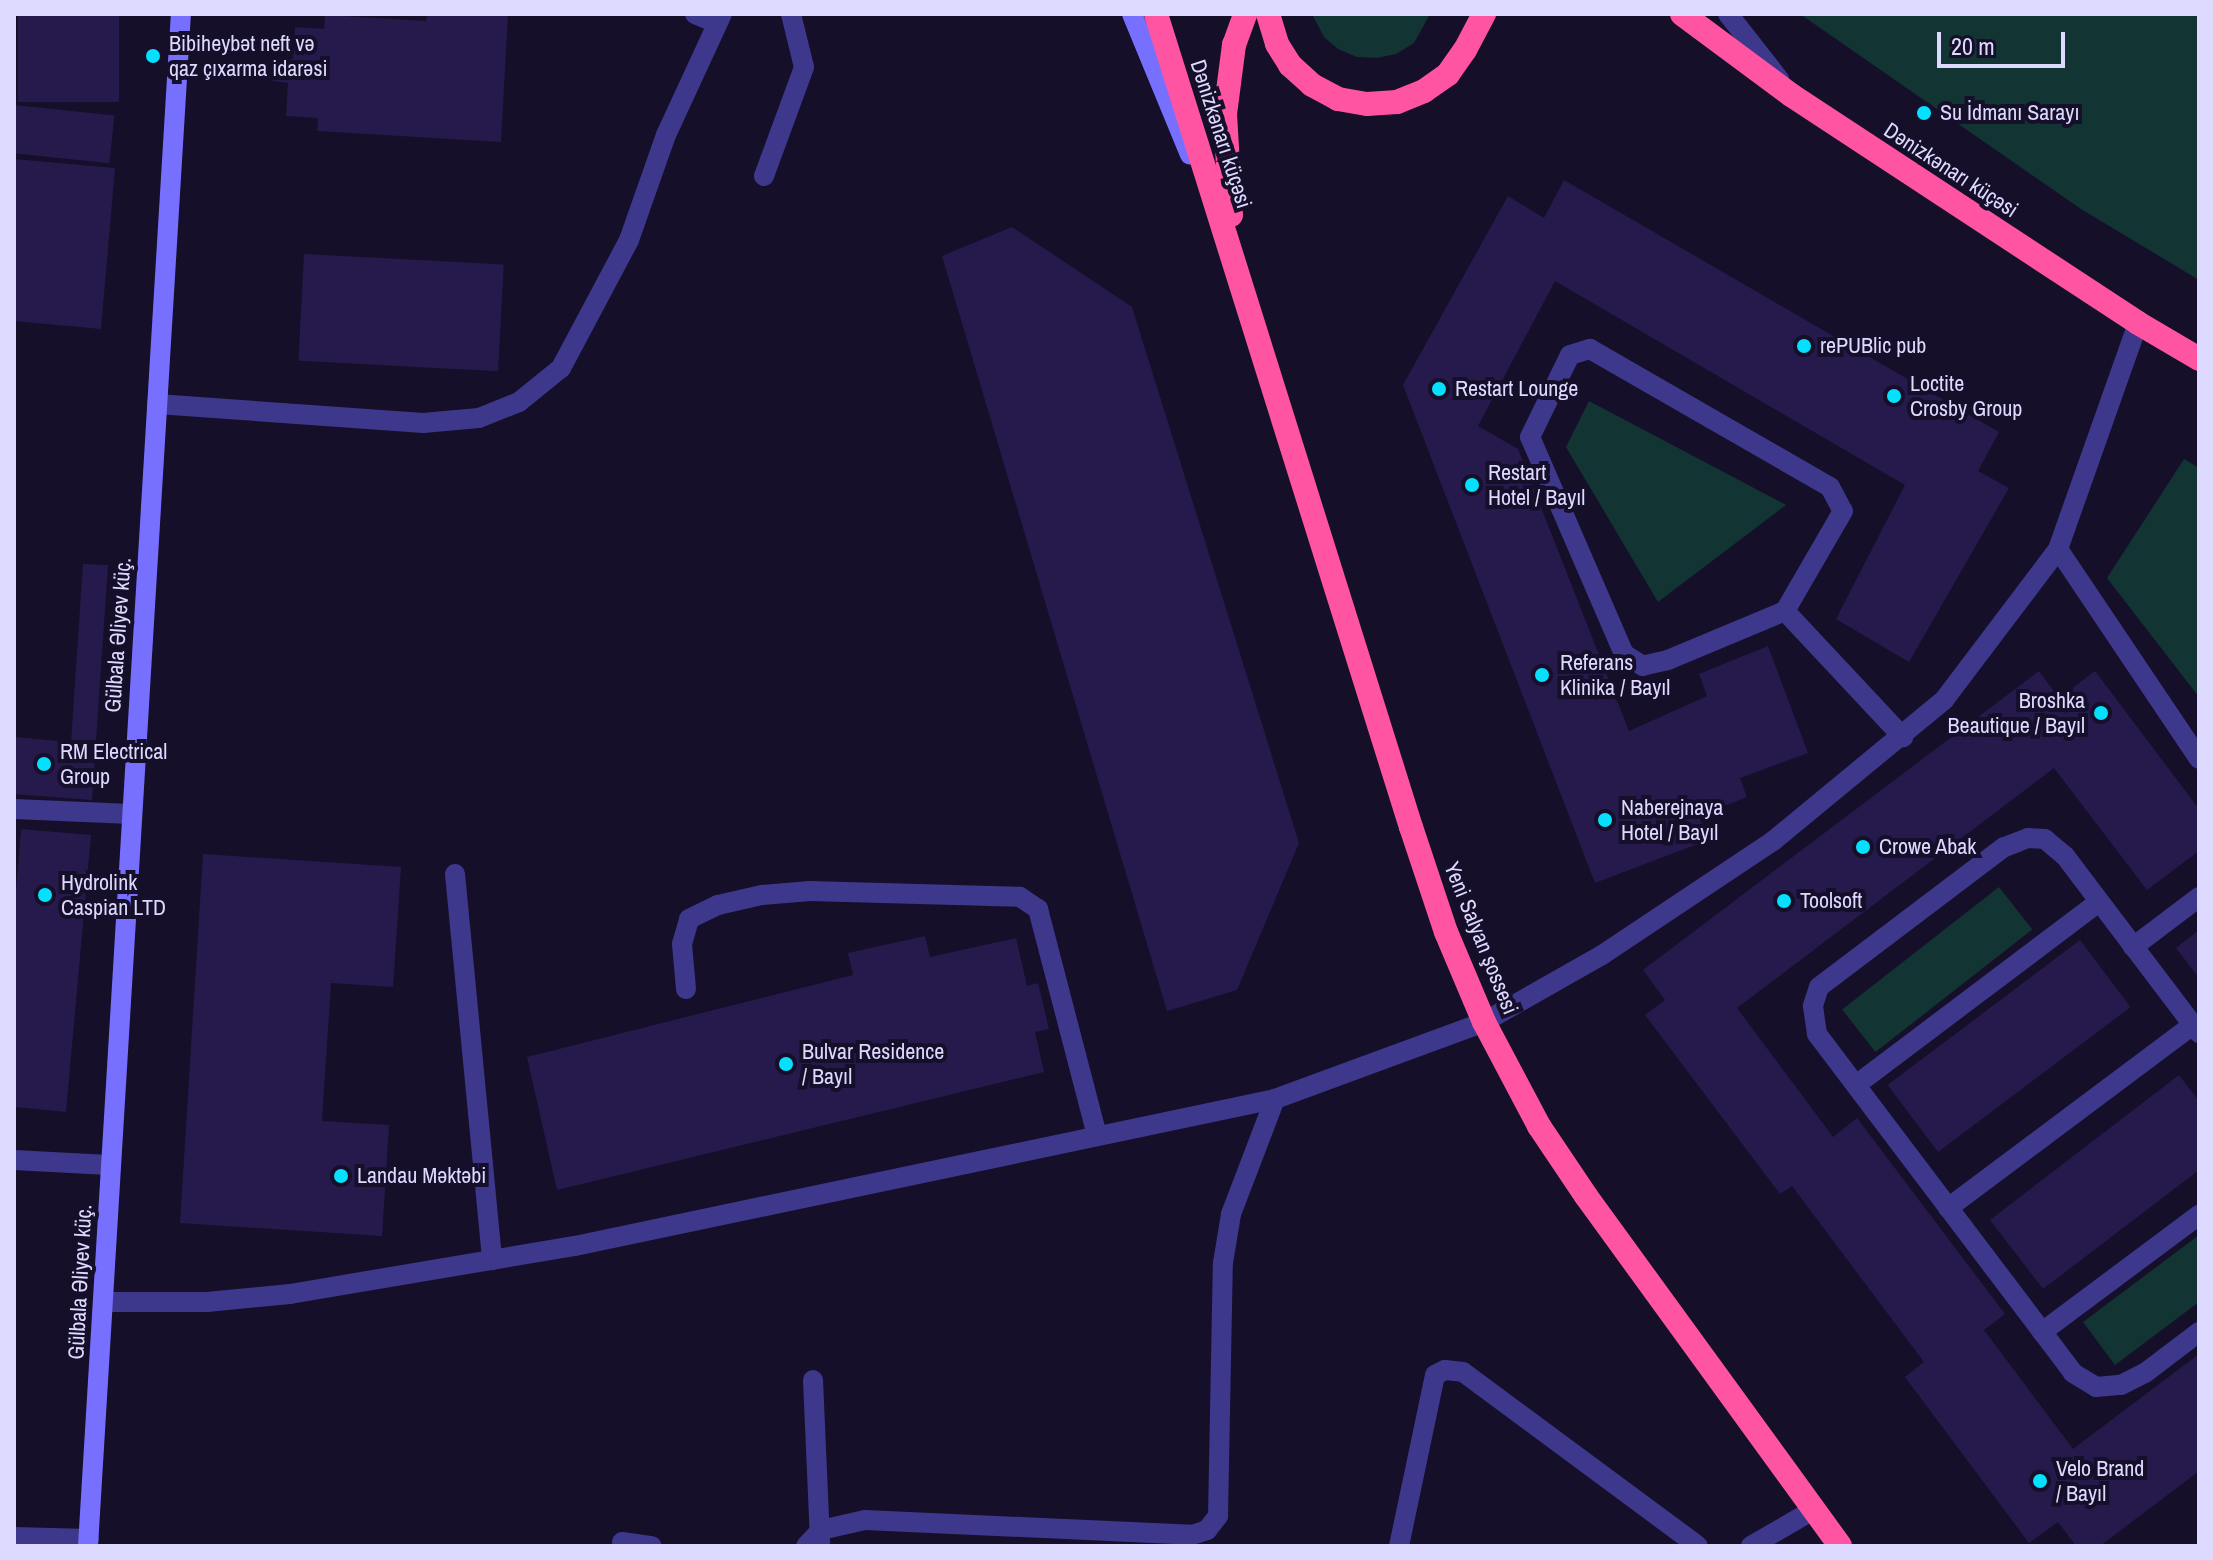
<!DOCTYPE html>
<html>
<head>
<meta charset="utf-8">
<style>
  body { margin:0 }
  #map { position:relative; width:2213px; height:1560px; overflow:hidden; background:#150f2a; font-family:"Archivo Narrow",sans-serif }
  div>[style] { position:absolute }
  .green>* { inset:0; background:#123534; transform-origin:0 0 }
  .building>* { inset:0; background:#261a4c; transform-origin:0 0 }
  .lane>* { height:20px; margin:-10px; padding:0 10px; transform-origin:10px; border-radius:10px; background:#3d388b }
  .street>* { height:20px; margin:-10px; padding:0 10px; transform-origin:10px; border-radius:10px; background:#3d388b }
  .secondary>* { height:20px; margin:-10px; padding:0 10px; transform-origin:10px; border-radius:10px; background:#7770ff }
  .highway>* { height:24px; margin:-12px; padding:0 12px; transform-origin:12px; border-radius:12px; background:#ff54a2 }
  .dots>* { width:22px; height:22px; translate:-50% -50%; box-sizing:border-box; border:4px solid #150f2a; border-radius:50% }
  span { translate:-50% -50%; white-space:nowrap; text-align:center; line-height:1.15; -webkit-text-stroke:8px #150f2a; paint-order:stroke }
  .poi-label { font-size:22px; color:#ded9ff }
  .left { translate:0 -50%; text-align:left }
  .right { translate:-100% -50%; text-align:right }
  .street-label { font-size:22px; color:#ded9ff }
  .frame { position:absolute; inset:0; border:16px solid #ded9ff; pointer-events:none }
  .scale { position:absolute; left:1937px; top:32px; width:128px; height:36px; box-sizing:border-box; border:4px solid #ded9ff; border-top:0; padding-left:10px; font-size:24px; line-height:28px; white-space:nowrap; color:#ded9ff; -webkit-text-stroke:6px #150f2a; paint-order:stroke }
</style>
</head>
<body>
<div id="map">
  <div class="green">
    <div style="clip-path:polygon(1312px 14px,1430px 14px,1414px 43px,1396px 54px,1377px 58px,1357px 57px,1338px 49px,1324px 37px)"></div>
    <div style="clip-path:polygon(1800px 14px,2199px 14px,2199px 280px,2081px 209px)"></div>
    <div style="clip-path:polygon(1589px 401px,1786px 505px,1658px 602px,1566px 447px)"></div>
    <div style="clip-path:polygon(2184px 459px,2199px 468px,2199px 697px,2107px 578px)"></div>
    <div style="left:1999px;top:887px;width:54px;height:199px;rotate:52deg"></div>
    <div style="clip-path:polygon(2199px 1235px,2199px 1302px,2115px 1365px,2083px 1322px)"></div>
  </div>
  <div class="building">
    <div style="left:18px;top:14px;width:101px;height:88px"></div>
    <div style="clip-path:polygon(427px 14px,508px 14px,501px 142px,317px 131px,318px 118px,286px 116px,288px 83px,273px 81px,274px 58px,293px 59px,295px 27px,324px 29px,325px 15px,426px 21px)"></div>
    <div style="left:14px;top:105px;width:101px;height:48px;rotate:6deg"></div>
    <div style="clip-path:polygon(14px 159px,115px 168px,101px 329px,14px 321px)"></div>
    <div style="clip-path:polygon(1564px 180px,1999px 432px,1978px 471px,2009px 488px,1909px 662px,1836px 619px,1905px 485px,1555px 281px,1478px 426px,1518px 449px,1629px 731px,1707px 696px,1699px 674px,1768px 646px,1808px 753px,1740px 778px,1747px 797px,1699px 816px,1708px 840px,1595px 883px,1403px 385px,1508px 196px,1544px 218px)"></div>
    <div style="clip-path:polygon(1012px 227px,1132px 307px,1299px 843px,1237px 990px,1167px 1011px,942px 256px)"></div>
    <div style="left:304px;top:254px;width:200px;height:107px;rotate:3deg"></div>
    <div style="clip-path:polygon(83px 564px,108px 565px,92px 800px,14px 794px,14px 737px,71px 742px)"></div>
    <div style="clip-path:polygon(2039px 671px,2059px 698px,2095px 671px,2199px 809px,2199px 851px,2147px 890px,2054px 768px,1737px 1008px,1833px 1137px,1857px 1118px,2005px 1314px,1984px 1330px,2073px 1449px,2199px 1354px,2199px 1471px,2100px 1546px,2076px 1546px,2058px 1522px,2029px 1543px,1905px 1377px,1924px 1362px,1792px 1186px,1780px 1194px,1645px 1015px,1665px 1000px,1643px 970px)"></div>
    <div style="clip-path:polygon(21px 829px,91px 835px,66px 1112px,14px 1107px,14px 916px)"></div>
    <div style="clip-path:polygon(203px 854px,401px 867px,393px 987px,331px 983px,322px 1121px,389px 1125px,382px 1236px,180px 1223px)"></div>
    <div style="clip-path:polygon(2199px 930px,2199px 978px,2176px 948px)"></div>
    <div style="clip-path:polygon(925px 936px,930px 957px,1016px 938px,1027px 986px,1038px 983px,1049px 1029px,1035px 1032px,1044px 1072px,557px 1190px,527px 1057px,853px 975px,848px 953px)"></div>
    <div style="left:2080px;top:940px;width:84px;height:241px;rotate:53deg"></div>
    <div style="clip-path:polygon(2179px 1075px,2199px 1101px,2199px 1170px,2043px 1289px,1990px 1220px)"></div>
  </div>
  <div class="lane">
    <div style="left:695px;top:14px;width:23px;rotate:23deg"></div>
    <div style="left:1728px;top:14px;width:83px;rotate:51.9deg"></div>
    <div style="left:764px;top:176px;width:116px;rotate:-69.8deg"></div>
    <div style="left:804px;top:67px;width:55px;rotate:-103.8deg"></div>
    <div style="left:1590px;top:349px;width:277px;rotate:29.9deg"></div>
    <div style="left:1830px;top:487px;width:27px;rotate:62deg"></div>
    <div style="left:1843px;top:511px;width:116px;rotate:120.1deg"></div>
    <div style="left:1785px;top:611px;width:127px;rotate:157.3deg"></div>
    <div style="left:1668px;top:660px;width:26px;rotate:167deg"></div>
    <div style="left:1643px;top:666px;width:22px;rotate:-148deg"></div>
    <div style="left:1624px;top:654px;width:236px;rotate:-113.4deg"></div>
    <div style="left:1530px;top:437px;width:91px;rotate:-64deg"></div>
    <div style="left:1570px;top:355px;width:21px;rotate:-17deg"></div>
    <div style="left:2058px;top:549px;width:253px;rotate:56.1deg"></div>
    <div style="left:1785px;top:611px;width:173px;rotate:46.9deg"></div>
    <div style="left:14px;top:809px;width:117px;rotate:2.4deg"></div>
    <div style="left:455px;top:874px;width:388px;rotate:84.5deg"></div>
    <div style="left:2133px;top:947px;width:83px;rotate:-37.1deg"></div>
    <div style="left:686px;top:989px;width:45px;rotate:-95.1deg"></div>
    <div style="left:682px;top:944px;width:26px;rotate:-74deg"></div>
    <div style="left:689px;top:919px;width:32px;rotate:-26deg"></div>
    <div style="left:718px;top:905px;width:45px;rotate:-12.8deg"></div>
    <div style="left:762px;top:895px;width:48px;rotate:-4.8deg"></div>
    <div style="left:810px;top:891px;width:210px;rotate:1.6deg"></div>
    <div style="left:1020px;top:897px;width:22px;rotate:34deg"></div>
    <div style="left:1038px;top:909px;width:234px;rotate:75.4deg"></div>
    <div style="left:1484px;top:1022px;width:136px;rotate:-29.6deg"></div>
    <div style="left:1602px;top:955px;width:206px;rotate:-33.7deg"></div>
    <div style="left:1773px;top:841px;width:222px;rotate:-39.5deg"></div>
    <div style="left:1944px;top:700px;width:189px;rotate:-52.9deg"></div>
    <div style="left:2058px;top:549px;width:240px;rotate:-70.5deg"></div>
    <div style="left:2199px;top:1033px;width:222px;rotate:-127.1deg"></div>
    <div style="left:2065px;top:856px;width:26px;rotate:-140deg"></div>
    <div style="left:2045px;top:839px;width:17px;rotate:-177deg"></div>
    <div style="left:2028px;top:838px;width:26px;rotate:159deg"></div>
    <div style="left:2004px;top:847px;width:232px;rotate:142.9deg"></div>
    <div style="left:1819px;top:987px;width:20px;rotate:108deg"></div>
    <div style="left:1813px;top:1006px;width:28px;rotate:82deg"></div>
    <div style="left:1817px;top:1034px;width:425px;rotate:52.9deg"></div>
    <div style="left:2073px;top:1373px;width:27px;rotate:31deg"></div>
    <div style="left:2096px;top:1387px;width:25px;rotate:-5deg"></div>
    <div style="left:2121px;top:1385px;width:27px;rotate:-27deg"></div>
    <div style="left:2145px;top:1373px;width:68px;rotate:-37.2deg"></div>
    <div style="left:1856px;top:1085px;width:304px;rotate:-37deg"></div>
    <div style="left:1948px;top:1208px;width:306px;rotate:-36.8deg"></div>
    <div style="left:2042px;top:1332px;width:196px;rotate:-36.7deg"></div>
    <div style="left:1399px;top:1546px;width:175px;rotate:-78.1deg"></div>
    <div style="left:1435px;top:1375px;width:11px;rotate:-27deg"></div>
    <div style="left:1445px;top:1370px;width:18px;rotate:6deg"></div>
    <div style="left:1463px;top:1372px;width:292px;rotate:36.5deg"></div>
  </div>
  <div class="street">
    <div style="left:157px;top:404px;width:267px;rotate:4.1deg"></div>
    <div style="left:423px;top:423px;width:56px;rotate:-5.1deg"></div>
    <div style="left:479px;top:418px;width:43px;rotate:-21.8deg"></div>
    <div style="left:519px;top:402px;width:54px;rotate:-39deg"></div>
    <div style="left:561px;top:368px;width:145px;rotate:-62deg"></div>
    <div style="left:629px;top:240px;width:111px;rotate:-70.6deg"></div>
    <div style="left:666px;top:135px;width:133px;rotate:-65.2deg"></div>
    <div style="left:14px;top:1160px;width:95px;rotate:3deg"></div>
    <div style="left:105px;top:1302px;width:102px"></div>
    <div style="left:207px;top:1302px;width:83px;rotate:-5.5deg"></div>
    <div style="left:290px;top:1294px;width:289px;rotate:-9.6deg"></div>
    <div style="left:575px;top:1246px;width:715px;rotate:-11.86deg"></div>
    <div style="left:1275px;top:1099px;width:223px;rotate:-20.2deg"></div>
    <div style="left:813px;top:1380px;width:162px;rotate:87.5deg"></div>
    <div style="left:14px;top:1537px;width:75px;rotate:1.5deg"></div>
    <div style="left:622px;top:1542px;width:30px;rotate:8deg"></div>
    <div style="left:806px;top:1546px;width:22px;rotate:-47deg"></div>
    <div style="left:821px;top:1530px;width:45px;rotate:-12.8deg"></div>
    <div style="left:865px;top:1520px;width:327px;rotate:2.6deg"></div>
    <div style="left:1192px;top:1535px;width:16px;rotate:-18deg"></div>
    <div style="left:1207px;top:1530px;width:18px;rotate:-52deg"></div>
    <div style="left:1218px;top:1516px;width:253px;rotate:-88.9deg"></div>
    <div style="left:1223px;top:1263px;width:50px;rotate:-80.7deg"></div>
    <div style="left:1231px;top:1214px;width:123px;rotate:-69.1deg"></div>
    <div style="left:1751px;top:1546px;width:72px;rotate:-30.1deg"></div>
  </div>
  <div class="secondary">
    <div style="left:1132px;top:14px;width:152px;rotate:67.6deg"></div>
    <div style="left:88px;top:1546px;width:1535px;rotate:-86.53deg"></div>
  </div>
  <div class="highway">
    <div style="left:1156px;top:14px;width:852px;rotate:72.59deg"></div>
    <div style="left:1411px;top:827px;width:111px;rotate:71.6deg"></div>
    <div style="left:1446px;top:932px;width:98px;rotate:67.1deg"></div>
    <div style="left:1484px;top:1022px;width:118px;rotate:62.1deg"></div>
    <div style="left:1539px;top:1126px;width:84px;rotate:56.1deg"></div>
    <div style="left:1586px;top:1196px;width:432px;rotate:54deg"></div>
    <div style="left:1268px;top:14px;width:31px;rotate:73deg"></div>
    <div style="left:1277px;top:44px;width:25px;rotate:58deg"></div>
    <div style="left:1290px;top:65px;width:30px;rotate:42deg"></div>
    <div style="left:1312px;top:85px;width:30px;rotate:28deg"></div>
    <div style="left:1338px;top:99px;width:29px;rotate:10deg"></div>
    <div style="left:1367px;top:104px;width:30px;rotate:-4deg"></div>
    <div style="left:1397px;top:102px;width:29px;rotate:-22deg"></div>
    <div style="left:1424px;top:91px;width:29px;rotate:-35deg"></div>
    <div style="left:1448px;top:74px;width:29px;rotate:-55deg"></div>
    <div style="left:1465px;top:50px;width:41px;rotate:-62.2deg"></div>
    <div style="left:1682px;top:14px;width:136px;rotate:36.6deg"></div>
    <div style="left:1791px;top:95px;width:415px;rotate:33.3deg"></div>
    <div style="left:2138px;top:323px;width:71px;rotate:30.5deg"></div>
    <div style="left:1231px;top:215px;width:101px;rotate:-93.4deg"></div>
    <div style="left:1225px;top:114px;width:70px;rotate:-82.6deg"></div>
    <div style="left:1234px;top:45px;width:33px;rotate:-70deg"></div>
  </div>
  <div class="dots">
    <div style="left:153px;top:56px;background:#05e0ff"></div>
    <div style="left:1924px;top:113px;background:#05e0ff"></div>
    <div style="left:1804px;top:346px;background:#05e0ff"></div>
    <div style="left:1439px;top:389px;background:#05e0ff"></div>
    <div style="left:1894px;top:396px;background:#05e0ff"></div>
    <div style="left:1472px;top:485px;background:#05e0ff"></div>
    <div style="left:1542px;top:675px;background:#05e0ff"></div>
    <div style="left:2101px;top:713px;background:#05e0ff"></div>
    <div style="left:44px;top:764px;background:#05e0ff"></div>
    <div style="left:1605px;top:820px;background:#05e0ff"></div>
    <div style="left:1863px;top:847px;background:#05e0ff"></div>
    <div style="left:45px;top:895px;background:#05e0ff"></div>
    <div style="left:1784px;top:901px;background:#05e0ff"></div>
    <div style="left:786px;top:1064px;background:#05e0ff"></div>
    <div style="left:341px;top:1176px;background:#05e0ff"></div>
    <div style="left:2040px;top:1481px;background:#05e0ff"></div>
  </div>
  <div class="poi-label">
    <span class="left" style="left:169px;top:56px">Bibiheybət neft və<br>qaz çıxarma idarəsi</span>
    <span class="left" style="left:1940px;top:113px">Su İdmanı Sarayı</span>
    <span class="left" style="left:1820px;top:346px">rePUBlic pub</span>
    <span class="left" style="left:1910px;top:396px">Loctite<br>Crosby Group</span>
    <span class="left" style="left:1455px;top:389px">Restart Lounge</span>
    <span class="left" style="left:1488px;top:485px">Restart<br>Hotel / Bayıl</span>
    <span class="left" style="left:1560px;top:675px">Referans<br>Klinika / Bayıl</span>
    <span class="right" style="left:2085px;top:713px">Broshka<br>Beautique / Bayıl</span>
    <span class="left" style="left:60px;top:764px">RM Electrical<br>Group</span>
    <span class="left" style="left:1621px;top:820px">Naberejnaya<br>Hotel / Bayıl</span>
    <span class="left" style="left:1879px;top:847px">Crowe Abak</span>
    <span class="left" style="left:61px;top:895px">Hydrolink<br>Caspian LTD</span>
    <span class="left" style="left:1800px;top:901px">Toolsoft</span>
    <span class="left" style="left:802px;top:1064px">Bulvar Residence<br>/ Bayıl</span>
    <span class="left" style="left:357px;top:1176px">Landau Məktəbi</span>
    <span class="left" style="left:2056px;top:1481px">Velo Brand<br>/ Bayıl</span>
  </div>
  <div class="street-label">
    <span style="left:1221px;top:134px;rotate:72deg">Dənizkənarı küçəsi</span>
    <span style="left:1951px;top:170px;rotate:33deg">Dənizkənarı küçəsi</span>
    <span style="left:118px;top:635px;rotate:-86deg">Gülbala Əliyev küç.</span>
    <span style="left:1481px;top:938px;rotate:68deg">Yeni Salyan şossesi</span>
    <span style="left:80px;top:1282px;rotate:-87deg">Gülbala Əliyev küç.</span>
  </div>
  <div class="frame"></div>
  <div class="scale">20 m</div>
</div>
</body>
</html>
